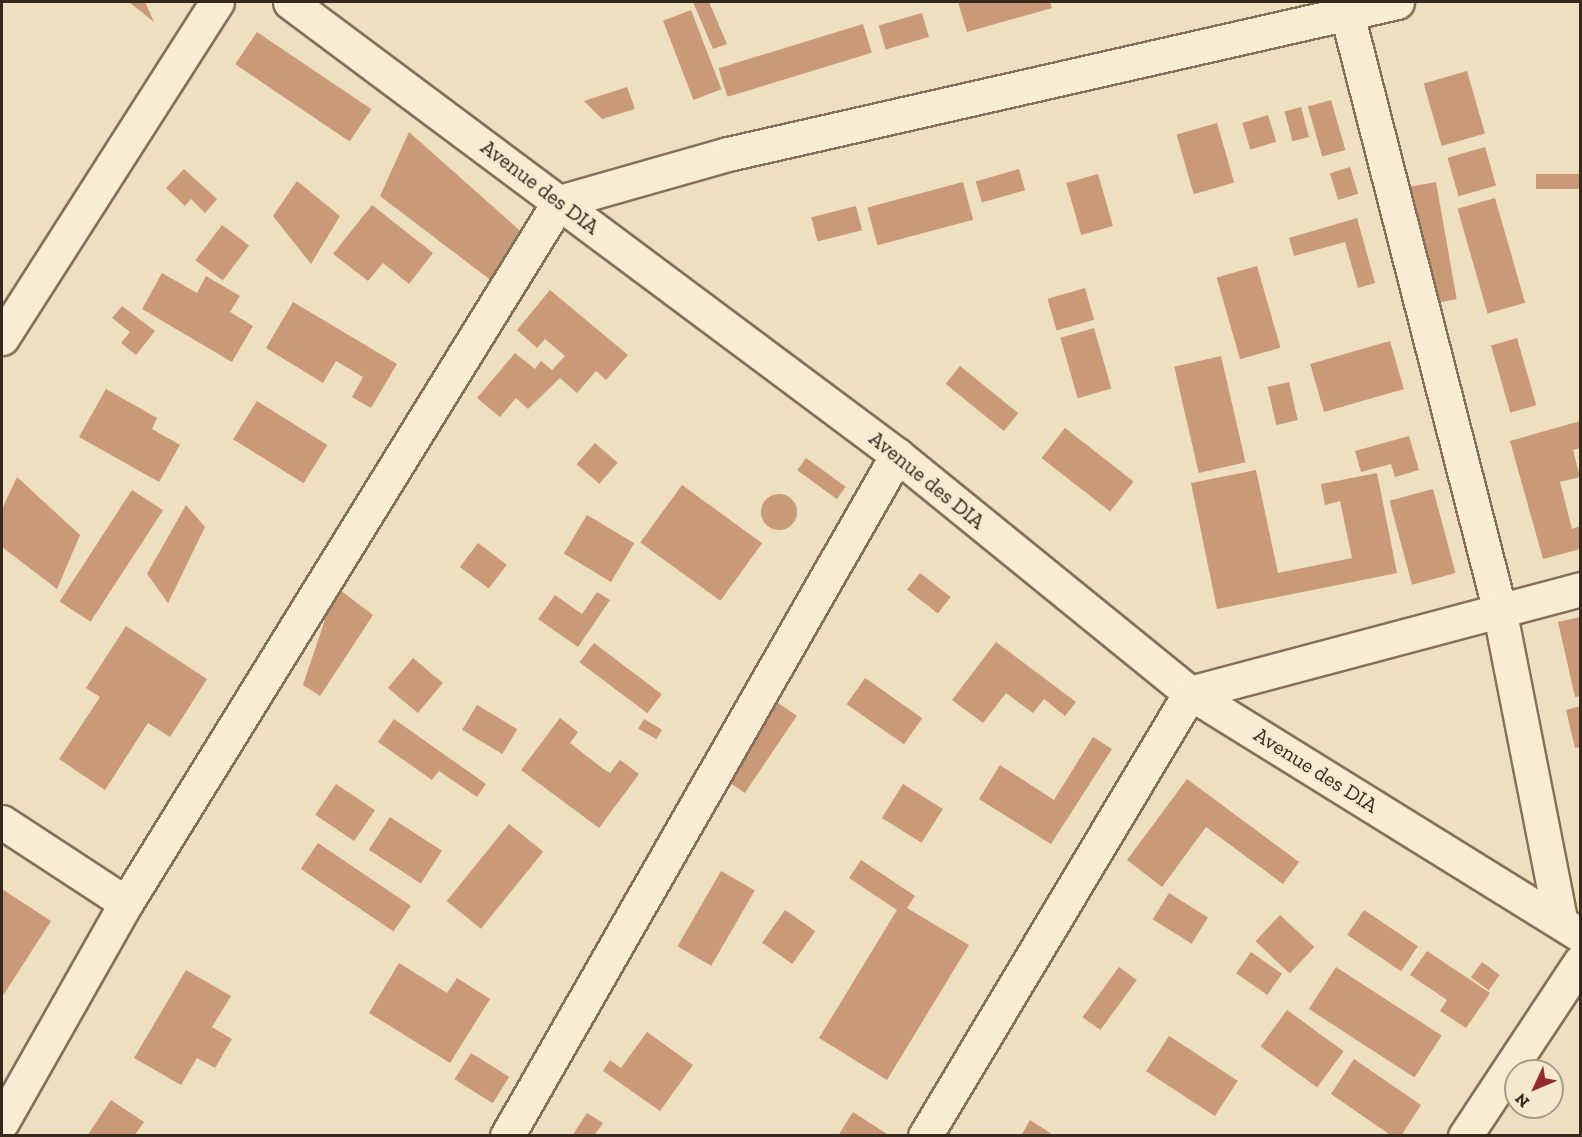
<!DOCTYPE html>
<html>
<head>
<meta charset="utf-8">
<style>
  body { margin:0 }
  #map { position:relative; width:1582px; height:1137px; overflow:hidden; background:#eddfc0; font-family:"Zilla Slab",serif }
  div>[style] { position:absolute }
  .building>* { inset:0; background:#ca9977; transform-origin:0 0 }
  .round { border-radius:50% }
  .roads { filter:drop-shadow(2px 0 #857059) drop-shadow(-2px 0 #857059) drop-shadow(0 2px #857059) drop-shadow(0 -2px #857059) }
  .minor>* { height:33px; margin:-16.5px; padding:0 16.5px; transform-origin:16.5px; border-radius:16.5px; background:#f8edd3 }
  .tertiary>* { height:33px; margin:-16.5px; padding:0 16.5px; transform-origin:16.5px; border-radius:16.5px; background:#f8edd3 }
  span { translate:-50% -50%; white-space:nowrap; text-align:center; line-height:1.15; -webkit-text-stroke:4.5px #f4e9cf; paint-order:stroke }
  .street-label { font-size:21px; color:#35281d }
  .frame { position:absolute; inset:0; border:3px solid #35281d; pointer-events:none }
  .north { position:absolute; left:1504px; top:1059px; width:60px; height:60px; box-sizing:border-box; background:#f4e9cf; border:2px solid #a89c88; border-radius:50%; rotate:226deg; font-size:16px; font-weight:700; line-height:24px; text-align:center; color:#35281d }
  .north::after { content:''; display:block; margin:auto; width:21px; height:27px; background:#932a2b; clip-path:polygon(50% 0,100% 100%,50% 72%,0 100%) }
</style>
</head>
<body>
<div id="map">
  <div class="building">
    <div style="clip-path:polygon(129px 2px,145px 2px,154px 22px)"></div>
    <div style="clip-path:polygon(693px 2px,709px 2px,727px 44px,713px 49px)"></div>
    <div style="clip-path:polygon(958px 2px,1050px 2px,1052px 8px,967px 32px)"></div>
    <div style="left:691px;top:10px;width:85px;height:30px;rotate:69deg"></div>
    <div style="left:922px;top:13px;width:25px;height:45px;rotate:74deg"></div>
    <div style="left:863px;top:24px;width:30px;height:151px;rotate:73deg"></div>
    <div style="left:257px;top:32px;width:138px;height:39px;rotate:34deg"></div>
    <div style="left:1467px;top:71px;width:65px;height:45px;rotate:74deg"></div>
    <div style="clip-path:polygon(627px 87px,635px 109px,602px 119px,584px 101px)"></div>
    <div style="left:1331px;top:100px;width:52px;height:24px;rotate:74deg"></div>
    <div style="left:1301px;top:107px;width:31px;height:17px;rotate:75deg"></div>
    <div style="left:1268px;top:115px;width:28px;height:27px;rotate:73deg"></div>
    <div style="left:1217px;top:123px;width:62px;height:42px;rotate:74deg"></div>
    <div style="clip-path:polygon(409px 132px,527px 237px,497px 285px,380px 196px)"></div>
    <div style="left:1485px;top:147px;width:40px;height:39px;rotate:74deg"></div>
    <div style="left:1350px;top:167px;width:28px;height:21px;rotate:73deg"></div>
    <div style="clip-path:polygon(184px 169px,217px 199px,205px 213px,191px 199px,185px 206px,166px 188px)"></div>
    <div style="left:1019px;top:169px;width:22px;height:45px;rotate:74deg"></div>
    <div style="left:1098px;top:174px;width:54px;height:33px;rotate:74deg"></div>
    <div style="left:1580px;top:174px;width:15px;height:44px;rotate:90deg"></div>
    <div style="clip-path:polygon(297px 181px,340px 216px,311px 264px,273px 216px)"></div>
    <div style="left:963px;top:182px;width:39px;height:99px;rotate:75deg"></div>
    <div style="left:1436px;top:182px;width:119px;height:33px;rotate:80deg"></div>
    <div style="left:1495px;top:198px;width:109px;height:39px;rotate:74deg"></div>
    <div style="clip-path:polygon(372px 205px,433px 253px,409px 284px,383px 263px,368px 281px,333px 254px)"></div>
    <div style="left:856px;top:206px;width:25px;height:46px;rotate:76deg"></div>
    <div style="clip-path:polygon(1357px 218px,1375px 283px,1358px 288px,1345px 242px,1294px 256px,1289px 238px)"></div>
    <div style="left:222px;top:225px;width:34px;height:44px;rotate:37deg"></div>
    <div style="left:1257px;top:266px;width:85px;height:42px;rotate:74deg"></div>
    <div style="clip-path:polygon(162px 273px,197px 293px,206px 276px,240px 296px,230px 312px,253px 326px,232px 362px,142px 309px)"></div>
    <div style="left:1085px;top:288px;width:33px;height:39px;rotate:74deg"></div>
    <div style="clip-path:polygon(550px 290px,628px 355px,606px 380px,596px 371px,577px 393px,560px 378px,528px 409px,516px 398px,500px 417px,477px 398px,515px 353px,535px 369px,541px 361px,552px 370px,565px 356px,545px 339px,537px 348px,517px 330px)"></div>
    <div style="clip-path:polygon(293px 302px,397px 364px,371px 408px,352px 397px,363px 377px,336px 361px,323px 383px,266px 348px)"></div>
    <div style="clip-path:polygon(122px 306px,155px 331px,136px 355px,121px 343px,130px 332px,112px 318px)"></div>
    <div style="left:1094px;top:328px;width:63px;height:35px;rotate:74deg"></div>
    <div style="left:1517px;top:338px;width:70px;height:27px;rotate:74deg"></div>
    <div style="left:1390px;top:341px;width:50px;height:83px;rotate:74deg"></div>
    <div style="left:1221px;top:356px;width:109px;height:48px;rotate:77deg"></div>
    <div style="left:960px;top:366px;width:75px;height:23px;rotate:39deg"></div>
    <div style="left:1289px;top:382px;width:39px;height:22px;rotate:77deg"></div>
    <div style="clip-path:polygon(106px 389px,157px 418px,152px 429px,180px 445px,159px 482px,79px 437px)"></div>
    <div style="left:257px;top:401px;width:83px;height:45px;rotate:32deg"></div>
    <div style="clip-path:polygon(1580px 421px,1580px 448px,1573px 450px,1580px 477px,1560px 482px,1572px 529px,1580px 526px,1580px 549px,1543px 559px,1510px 441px)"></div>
    <div style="left:1065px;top:428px;width:87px;height:38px;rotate:38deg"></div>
    <div style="clip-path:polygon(1409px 436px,1419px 470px,1395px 477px,1391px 464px,1361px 472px,1355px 451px)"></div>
    <div style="left:595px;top:443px;width:30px;height:28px;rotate:41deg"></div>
    <div style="left:806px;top:458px;width:49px;height:15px;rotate:36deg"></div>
    <div style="clip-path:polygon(1256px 470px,1278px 573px,1352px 558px,1340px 501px,1325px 505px,1321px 484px,1377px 473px,1397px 573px,1217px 609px,1191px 483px)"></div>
    <div style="clip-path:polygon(17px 477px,80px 535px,57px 589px,2px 547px,2px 509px)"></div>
    <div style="left:682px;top:485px;width:99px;height:71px;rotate:36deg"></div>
    <div style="left:1433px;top:489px;width:87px;height:45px;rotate:75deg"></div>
    <div style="left:132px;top:490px;width:37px;height:133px;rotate:33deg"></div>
    <div class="round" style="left:761px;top:494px;width:36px;height:36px"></div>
    <div style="clip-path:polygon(186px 505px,205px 527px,168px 603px,147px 574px)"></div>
    <div style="left:587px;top:515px;width:55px;height:45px;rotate:31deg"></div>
    <div style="left:478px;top:543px;width:36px;height:30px;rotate:37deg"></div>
    <div style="left:920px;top:573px;width:39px;height:21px;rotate:38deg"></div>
    <div style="clip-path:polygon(336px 587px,373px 615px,320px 696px,303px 685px)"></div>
    <div style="clip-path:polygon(597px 592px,610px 600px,578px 647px,538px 619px,555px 595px,582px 614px)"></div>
    <div style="clip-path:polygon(1580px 617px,1580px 696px,1575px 697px,1558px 622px)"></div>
    <div style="clip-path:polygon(126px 626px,207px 679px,170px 737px,148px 723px,105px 790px,59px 759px,100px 697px,86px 688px)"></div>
    <div style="clip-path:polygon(996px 642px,1076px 702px,1065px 716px,1044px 699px,1033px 713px,1006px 693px,983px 723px,952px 700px)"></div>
    <div style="left:594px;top:643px;width:85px;height:24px;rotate:37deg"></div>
    <div style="left:413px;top:658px;width:39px;height:39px;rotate:40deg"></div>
    <div style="left:865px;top:678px;width:70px;height:32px;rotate:35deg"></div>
    <div style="left:772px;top:699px;width:30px;height:93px;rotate:34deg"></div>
    <div style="left:477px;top:705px;width:47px;height:29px;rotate:31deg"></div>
    <div style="clip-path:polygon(1580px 706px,1580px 747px,1575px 748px,1566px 710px)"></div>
    <div style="clip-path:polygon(560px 718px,578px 732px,570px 743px,602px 768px,610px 773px,620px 760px,639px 774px,599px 828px,521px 770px)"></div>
    <div style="clip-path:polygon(394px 719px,486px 784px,477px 797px,439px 771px,432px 780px,378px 742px)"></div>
    <div style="left:644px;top:719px;width:21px;height:11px;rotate:31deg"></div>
    <div style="clip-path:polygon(1093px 737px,1112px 749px,1051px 844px,979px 799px,1000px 765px,1054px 800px)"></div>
    <div style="clip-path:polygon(1187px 779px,1299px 862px,1283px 884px,1206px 827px,1162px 887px,1127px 860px)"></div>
    <div style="left:336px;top:784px;width:47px;height:37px;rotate:34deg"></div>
    <div style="left:903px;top:784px;width:47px;height:40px;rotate:32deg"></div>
    <div style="left:390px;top:817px;width:62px;height:39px;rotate:33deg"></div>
    <div style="left:509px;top:824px;width:44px;height:99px;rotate:39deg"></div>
    <div style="left:318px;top:843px;width:112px;height:31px;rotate:34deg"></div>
    <div style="clip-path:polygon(861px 860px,915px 896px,907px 908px,969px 945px,887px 1080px,819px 1038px,897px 910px,849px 878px)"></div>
    <div style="left:721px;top:871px;width:39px;height:87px;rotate:30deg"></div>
    <div style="clip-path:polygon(2px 889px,51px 921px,2px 997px)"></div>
    <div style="left:1169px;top:893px;width:46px;height:31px;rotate:32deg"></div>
    <div style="left:785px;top:910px;width:37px;height:40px;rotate:35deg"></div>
    <div style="left:1364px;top:910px;width:65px;height:30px;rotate:34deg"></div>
    <div style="left:1280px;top:915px;width:47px;height:36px;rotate:43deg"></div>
    <div style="clip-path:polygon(1427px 951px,1490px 993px,1466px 1028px,1440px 1011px,1447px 1000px,1410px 975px)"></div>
    <div style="left:1251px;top:952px;width:38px;height:26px;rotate:35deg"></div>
    <div style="left:1482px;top:962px;width:22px;height:19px;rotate:36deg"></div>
    <div style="clip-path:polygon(399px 963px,447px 993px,457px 978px,490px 999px,450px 1063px,369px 1013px)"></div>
    <div style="left:1119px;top:967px;width:22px;height:62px;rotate:36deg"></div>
    <div style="left:1336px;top:967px;width:126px;height:50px;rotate:33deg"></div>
    <div style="clip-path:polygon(186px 970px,231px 996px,212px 1027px,232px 1039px,215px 1068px,197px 1058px,181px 1085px,134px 1058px)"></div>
    <div style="left:1287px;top:1010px;width:70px;height:45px;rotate:36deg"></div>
    <div style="clip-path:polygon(647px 1032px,693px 1065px,660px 1111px,603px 1071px,610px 1060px,621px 1068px)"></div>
    <div style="left:1169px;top:1036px;width:82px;height:42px;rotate:33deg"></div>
    <div style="left:471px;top:1053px;width:45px;height:31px;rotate:32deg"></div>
    <div style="clip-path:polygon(1354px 1059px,1421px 1105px,1401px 1136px,1392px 1136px,1331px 1094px)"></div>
    <div style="clip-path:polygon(111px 1100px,144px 1122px,134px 1136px,87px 1136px)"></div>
    <div style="clip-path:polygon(853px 1112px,887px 1134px,885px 1136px,838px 1136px)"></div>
    <div style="clip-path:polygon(587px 1113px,603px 1123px,594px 1136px,572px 1136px)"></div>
    <div style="clip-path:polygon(1030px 1120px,1055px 1136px,1021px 1136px)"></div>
  </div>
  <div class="roads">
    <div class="minor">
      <div style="left:1344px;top:2px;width:626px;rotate:75.65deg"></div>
      <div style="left:1499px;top:608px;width:317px;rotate:78.9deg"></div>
      <div style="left:2px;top:338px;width:399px;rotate:-57.4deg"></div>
      <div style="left:2px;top:822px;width:148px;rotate:33.2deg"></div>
      <div style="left:2px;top:1122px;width:252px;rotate:-60.5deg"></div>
      <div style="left:126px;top:903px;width:824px;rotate:-58.3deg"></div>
      <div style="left:507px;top:1136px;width:785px;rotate:-60.2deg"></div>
      <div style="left:925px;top:1136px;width:516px;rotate:-59.11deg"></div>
      <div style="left:1190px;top:693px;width:404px;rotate:-14.9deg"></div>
      <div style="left:1465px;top:1136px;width:209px;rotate:-56.5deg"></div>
    </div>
    <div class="tertiary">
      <div style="left:290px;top:2px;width:757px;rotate:36.73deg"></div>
      <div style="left:897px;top:455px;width:377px;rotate:39.1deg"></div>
      <div style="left:1190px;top:693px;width:459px;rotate:31.8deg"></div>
      <div style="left:559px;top:202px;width:176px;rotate:-15.9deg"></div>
      <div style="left:728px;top:154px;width:686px;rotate:-12.8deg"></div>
    </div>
  </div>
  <div class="street-label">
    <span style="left:540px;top:187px;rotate:37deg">Avenue des DIA</span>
    <span style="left:927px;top:480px;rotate:39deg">Avenue des DIA</span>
    <span style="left:1316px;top:770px;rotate:32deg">Avenue des DIA</span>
  </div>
  <div class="frame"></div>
  <div class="north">N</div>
</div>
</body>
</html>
